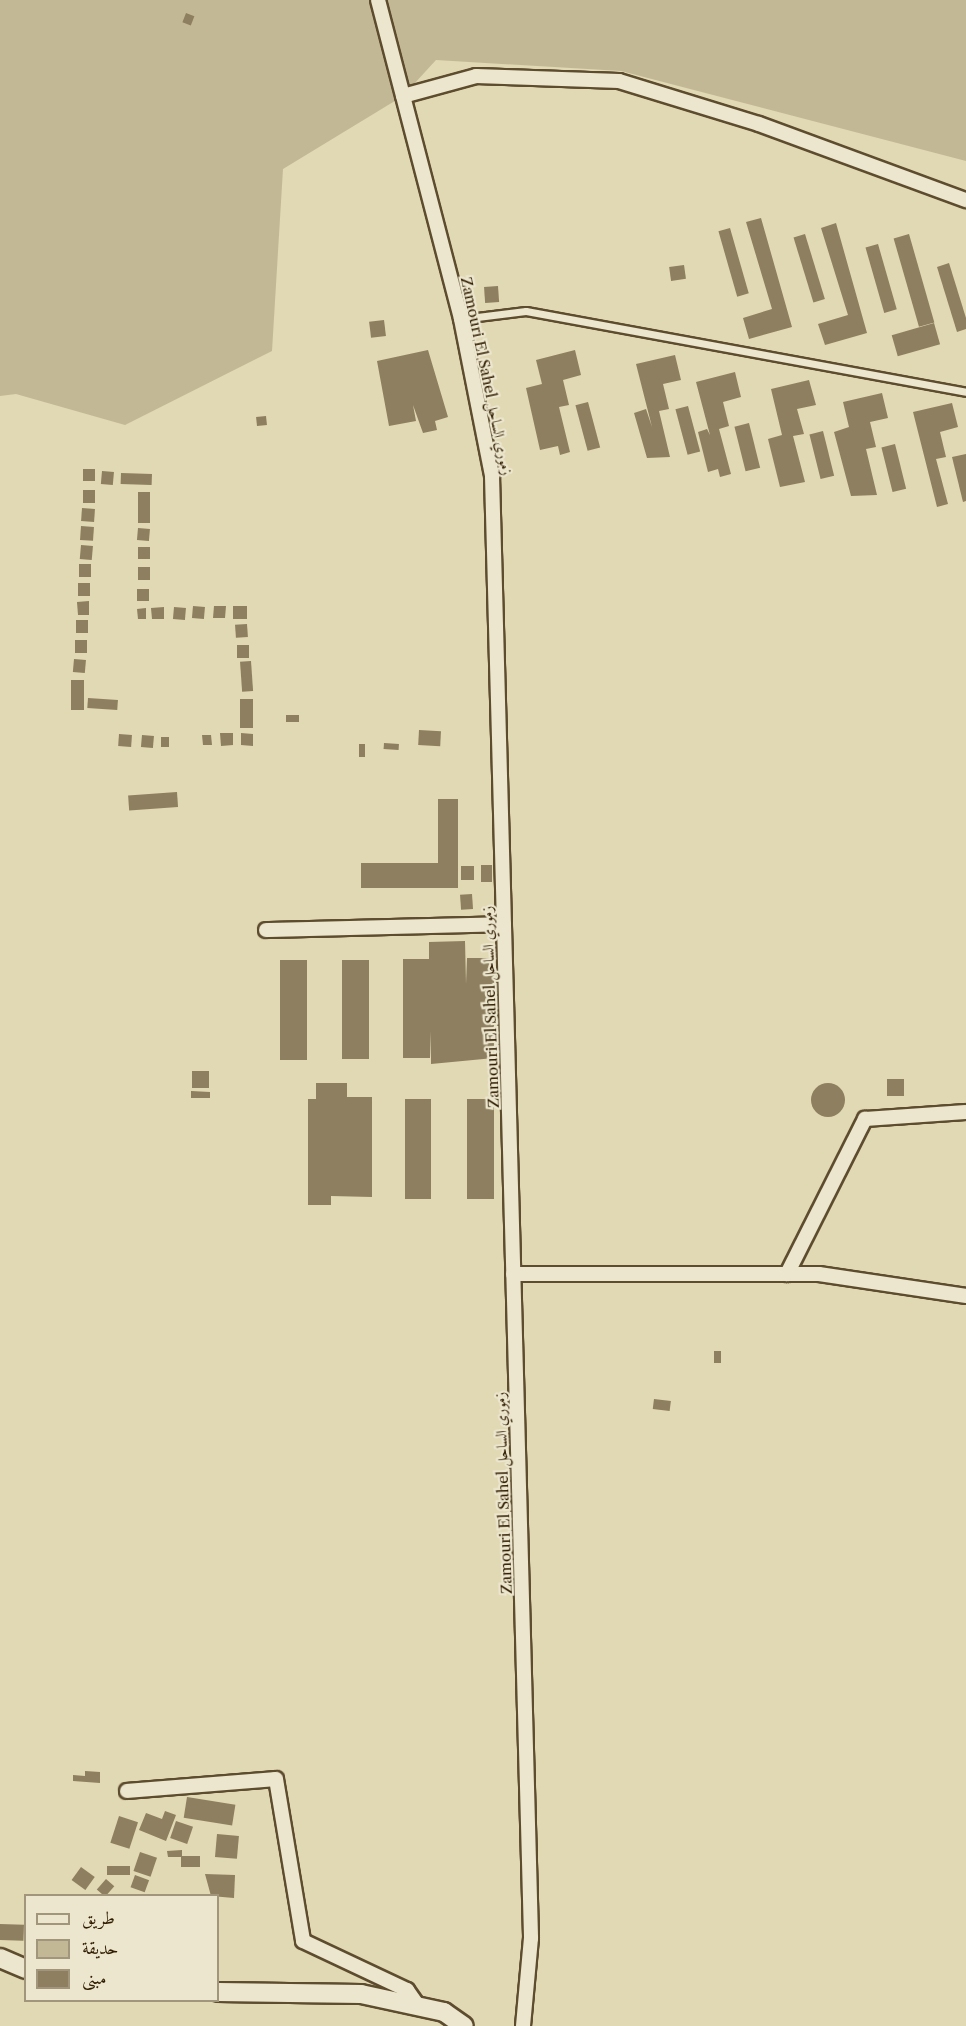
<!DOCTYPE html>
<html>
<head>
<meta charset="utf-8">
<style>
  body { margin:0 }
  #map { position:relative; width:966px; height:2026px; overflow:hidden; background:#e1d8b4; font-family:"Libre Caslon Text",Amiri,serif }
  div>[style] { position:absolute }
  .green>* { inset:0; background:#c3b896 }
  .building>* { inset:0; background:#8d7f5f; transform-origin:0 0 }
  .round { border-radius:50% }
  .roads { filter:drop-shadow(2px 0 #5d4c2e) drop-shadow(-2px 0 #5d4c2e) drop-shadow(0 2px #5d4c2e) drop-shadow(0 -2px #5d4c2e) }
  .service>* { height:7px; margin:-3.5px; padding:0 3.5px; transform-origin:3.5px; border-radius:3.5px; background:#ece6ce }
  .minor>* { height:14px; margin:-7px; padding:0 7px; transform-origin:7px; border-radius:7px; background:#ece6ce }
  .tertiary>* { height:18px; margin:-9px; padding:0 9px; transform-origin:9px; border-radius:9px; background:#ece6ce }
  span { translate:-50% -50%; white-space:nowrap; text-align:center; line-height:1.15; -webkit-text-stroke:4.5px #ece6ce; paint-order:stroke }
  .street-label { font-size:15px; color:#311e02 }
  .legend { position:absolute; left:24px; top:1894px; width:195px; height:108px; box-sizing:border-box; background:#ece6ce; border:2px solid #a1967c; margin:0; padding:8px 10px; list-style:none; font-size:18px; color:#311e02 }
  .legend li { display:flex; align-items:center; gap:12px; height:30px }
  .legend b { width:30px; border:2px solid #a1967c }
</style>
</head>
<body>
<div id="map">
  <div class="green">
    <div style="clip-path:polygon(0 0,966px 0,966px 161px,621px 71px,436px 60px,403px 96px,283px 169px,272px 351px,125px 425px,16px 394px,0 396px)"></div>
  </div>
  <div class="building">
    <div style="left:186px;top:13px;width:9px;height:10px;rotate:21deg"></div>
    <div style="clip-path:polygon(761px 218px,792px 327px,749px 339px,743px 318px,772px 309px,746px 222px)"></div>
    <div style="clip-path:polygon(836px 223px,867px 333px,825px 345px,818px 324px,848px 315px,821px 228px)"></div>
    <div style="left:730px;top:228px;width:68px;height:12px;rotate:74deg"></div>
    <div style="left:805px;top:234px;width:68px;height:12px;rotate:73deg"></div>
    <div style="left:909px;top:234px;width:92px;height:16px;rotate:74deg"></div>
    <div style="left:878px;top:244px;width:68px;height:13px;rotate:74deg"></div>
    <div style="clip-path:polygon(949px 263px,966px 318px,966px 329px,957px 332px,937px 267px)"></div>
    <div style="left:684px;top:265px;width:14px;height:15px;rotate:82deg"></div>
    <div style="left:498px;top:286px;width:16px;height:14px;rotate:86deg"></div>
    <div style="left:384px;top:320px;width:16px;height:15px;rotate:83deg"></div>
    <div style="left:934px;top:323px;width:22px;height:44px;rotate:74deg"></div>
    <div style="clip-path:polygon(428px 350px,448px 417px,435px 421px,437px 430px,423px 433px,413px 405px,416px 421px,389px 426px,377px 361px)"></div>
    <div style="clip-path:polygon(575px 350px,581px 375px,563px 380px,569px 405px,559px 407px,570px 452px,560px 455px,558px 446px,540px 450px,526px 388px,542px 384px,536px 360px)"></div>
    <div style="clip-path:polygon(675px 355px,681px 380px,663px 384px,669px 409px,659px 411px,670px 457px,647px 458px,634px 413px,646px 409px,652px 427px,636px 364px)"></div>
    <div style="clip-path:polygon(735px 372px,741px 397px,723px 402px,729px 426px,719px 429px,731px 474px,720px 477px,718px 469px,708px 472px,698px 432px,707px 429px,710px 435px,696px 382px)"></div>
    <div style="clip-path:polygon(809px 380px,816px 405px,797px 409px,804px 434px,793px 436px,805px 482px,780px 487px,768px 439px,782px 435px,771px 389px)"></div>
    <div style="clip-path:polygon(882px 393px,888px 418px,870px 422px,876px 447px,866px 449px,877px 495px,851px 496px,834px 432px,849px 427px,843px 402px)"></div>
    <div style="left:588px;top:402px;width:47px;height:13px;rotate:75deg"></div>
    <div style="clip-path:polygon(952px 403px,958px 427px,940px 432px,946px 457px,936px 459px,948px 504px,937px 507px,913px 412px)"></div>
    <div style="left:688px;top:406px;width:47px;height:13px;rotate:75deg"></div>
    <div style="left:266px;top:416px;width:9px;height:10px;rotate:84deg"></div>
    <div style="left:749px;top:423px;width:46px;height:15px;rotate:76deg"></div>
    <div style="left:823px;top:431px;width:46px;height:14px;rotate:76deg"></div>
    <div style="left:895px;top:444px;width:46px;height:14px;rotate:76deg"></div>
    <div style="clip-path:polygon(966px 454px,966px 501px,963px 502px,952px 457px)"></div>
    <div style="left:83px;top:469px;width:12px;height:12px"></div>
    <div style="left:102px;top:471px;width:12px;height:13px;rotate:5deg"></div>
    <div style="left:121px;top:473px;width:31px;height:11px;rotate:2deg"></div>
    <div style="left:83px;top:490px;width:12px;height:13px"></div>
    <div style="left:138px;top:492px;width:12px;height:31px"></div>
    <div style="left:82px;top:508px;width:13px;height:13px;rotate:4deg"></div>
    <div style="left:81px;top:526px;width:13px;height:14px;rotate:4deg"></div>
    <div style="left:138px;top:528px;width:12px;height:12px;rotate:5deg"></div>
    <div style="left:81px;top:545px;width:12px;height:14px;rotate:5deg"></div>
    <div style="left:138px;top:547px;width:12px;height:12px"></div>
    <div style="left:79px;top:564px;width:12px;height:13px"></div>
    <div style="left:150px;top:567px;width:13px;height:12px;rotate:90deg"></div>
    <div style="left:78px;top:583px;width:12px;height:13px"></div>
    <div style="left:137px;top:589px;width:12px;height:12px"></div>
    <div style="clip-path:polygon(89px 601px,89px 615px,78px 615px,77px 602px)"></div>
    <div style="left:193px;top:606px;width:12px;height:12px;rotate:5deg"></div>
    <div style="clip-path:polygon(214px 606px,226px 606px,225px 618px,213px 618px)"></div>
    <div style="left:233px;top:606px;width:14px;height:13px"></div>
    <div style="clip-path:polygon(164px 607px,164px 619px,152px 619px,151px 608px)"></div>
    <div style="left:174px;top:607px;width:12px;height:12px;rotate:5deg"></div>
    <div style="clip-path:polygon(146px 608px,146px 619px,138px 619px,137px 609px)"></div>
    <div style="left:76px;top:620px;width:12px;height:13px"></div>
    <div style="left:247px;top:624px;width:13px;height:12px;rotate:86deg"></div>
    <div style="left:75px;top:640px;width:12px;height:13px"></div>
    <div style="left:237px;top:645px;width:12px;height:13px"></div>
    <div style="left:74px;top:659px;width:12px;height:13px;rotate:5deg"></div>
    <div style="left:251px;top:661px;width:30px;height:11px;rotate:86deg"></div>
    <div style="left:71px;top:680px;width:13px;height:30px"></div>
    <div style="left:88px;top:698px;width:30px;height:10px;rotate:4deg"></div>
    <div style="left:240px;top:699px;width:13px;height:29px"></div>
    <div style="left:286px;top:715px;width:13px;height:7px"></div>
    <div style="left:419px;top:730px;width:22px;height:15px;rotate:3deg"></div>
    <div style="clip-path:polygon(220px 733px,233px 733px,233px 745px,221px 746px)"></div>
    <div style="clip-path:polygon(241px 733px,253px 734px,253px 746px,241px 745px)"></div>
    <div style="left:119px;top:734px;width:13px;height:12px;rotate:4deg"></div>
    <div style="left:142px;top:735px;width:12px;height:12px;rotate:5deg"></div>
    <div style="clip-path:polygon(202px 735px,211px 735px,212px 745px,203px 745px)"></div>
    <div style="left:161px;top:737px;width:8px;height:10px"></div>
    <div style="left:384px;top:743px;width:15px;height:6px;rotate:4deg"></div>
    <div style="left:359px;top:744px;width:6px;height:13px"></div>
    <div style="left:177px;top:792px;width:15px;height:49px;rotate:86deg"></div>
    <div style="clip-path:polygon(438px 799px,458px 799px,458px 888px,361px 888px,361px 863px,438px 863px)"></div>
    <div style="left:481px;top:865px;width:11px;height:17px"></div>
    <div style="left:461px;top:866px;width:13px;height:14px"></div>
    <div style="left:472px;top:894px;width:15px;height:12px;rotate:86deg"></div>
    <div style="clip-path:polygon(465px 941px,466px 984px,467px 958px,494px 958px,494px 1058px,431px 1064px,431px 1031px,430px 1058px,403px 1058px,403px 959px,429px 959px,429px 942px)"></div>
    <div style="left:280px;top:960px;width:27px;height:100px"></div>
    <div style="left:342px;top:960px;width:27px;height:99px"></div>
    <div style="left:192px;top:1071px;width:17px;height:17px"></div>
    <div style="left:887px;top:1079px;width:17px;height:17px"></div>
    <div class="round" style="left:811px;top:1083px;width:34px;height:34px"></div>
    <div style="clip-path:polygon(316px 1083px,347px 1083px,347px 1097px,372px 1097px,372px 1197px,331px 1196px,331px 1205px,308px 1205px,308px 1099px,316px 1099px)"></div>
    <div style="clip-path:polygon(191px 1091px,210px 1092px,210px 1098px,191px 1098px)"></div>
    <div style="left:405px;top:1099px;width:26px;height:100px"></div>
    <div style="left:467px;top:1099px;width:27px;height:100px"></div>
    <div style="left:714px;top:1351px;width:7px;height:12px"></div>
    <div style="left:654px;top:1399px;width:17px;height:10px;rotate:7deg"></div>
    <div style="clip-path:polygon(85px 1771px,100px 1772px,100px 1783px,73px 1781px,73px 1775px,85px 1776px)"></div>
    <div style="left:187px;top:1797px;width:49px;height:21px;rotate:9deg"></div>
    <div style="clip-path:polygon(165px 1811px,176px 1815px,166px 1841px,139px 1830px,146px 1813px,162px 1819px)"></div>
    <div style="left:119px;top:1816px;width:20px;height:28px;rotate:18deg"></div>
    <div style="left:176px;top:1821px;width:18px;height:18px;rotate:19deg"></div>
    <div style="left:217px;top:1834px;width:22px;height:23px;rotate:5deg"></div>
    <div style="clip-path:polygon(182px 1850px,182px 1856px,200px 1856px,200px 1867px,181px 1867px,181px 1857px,168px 1857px,167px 1851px)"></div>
    <div style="left:140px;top:1852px;width:18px;height:20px;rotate:19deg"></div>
    <div style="left:107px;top:1866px;width:23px;height:9px"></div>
    <div style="left:81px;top:1867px;width:17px;height:16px;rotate:36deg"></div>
    <div style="clip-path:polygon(205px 1874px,235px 1875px,234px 1898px,211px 1896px)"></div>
    <div style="left:135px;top:1875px;width:15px;height:13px;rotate:20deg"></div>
    <div style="left:106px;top:1879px;width:11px;height:14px;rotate:41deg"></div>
    <div style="left:0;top:1924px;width:24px;height:16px;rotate:2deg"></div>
  </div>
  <div class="roads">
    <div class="service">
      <div style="left:461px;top:319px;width:65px;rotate:-7deg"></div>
      <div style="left:526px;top:311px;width:447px;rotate:10.4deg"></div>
    </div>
    <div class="minor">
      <div style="left:378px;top:0;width:330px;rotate:75.4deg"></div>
      <div style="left:461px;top:319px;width:160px;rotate:78.8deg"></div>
      <div style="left:492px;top:476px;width:1463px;rotate:88.47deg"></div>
      <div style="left:531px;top:1938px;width:88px;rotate:95.2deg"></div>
      <div style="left:403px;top:96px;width:76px;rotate:-15.3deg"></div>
      <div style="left:476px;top:76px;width:143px;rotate:2deg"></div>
      <div style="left:619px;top:81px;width:146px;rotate:17.1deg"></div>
      <div style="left:759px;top:124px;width:221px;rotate:20.2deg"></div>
      <div style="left:266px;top:930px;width:238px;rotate:-1.4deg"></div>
      <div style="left:513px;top:1274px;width:306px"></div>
      <div style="left:819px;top:1274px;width:149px;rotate:8.5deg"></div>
      <div style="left:787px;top:1274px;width:174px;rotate:-63.3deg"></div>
      <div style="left:865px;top:1119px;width:101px;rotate:-4deg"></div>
      <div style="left:127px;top:1791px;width:149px;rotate:-4.6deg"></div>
      <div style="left:276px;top:1779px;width:164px;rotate:80.5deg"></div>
      <div style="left:303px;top:1941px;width:115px;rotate:25.2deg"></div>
      <div style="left:407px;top:1990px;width:21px;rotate:55deg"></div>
    </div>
    <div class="tertiary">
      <div style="left:0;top:1958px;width:28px;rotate:23deg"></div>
      <div style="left:218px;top:1992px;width:143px;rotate:0.8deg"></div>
      <div style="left:361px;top:1994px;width:85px;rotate:12.2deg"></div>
      <div style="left:444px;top:2012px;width:24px;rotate:35deg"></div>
    </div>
  </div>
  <div class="street-label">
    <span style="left:487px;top:376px;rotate:78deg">Zamouri El Sahel زموري الساحل</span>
    <span style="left:490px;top:1007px;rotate:-92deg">Zamouri El Sahel زموري الساحل</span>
    <span style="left:503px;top:1493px;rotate:-92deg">Zamouri El Sahel زموري الساحل</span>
  </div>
  <ul class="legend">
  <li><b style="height:8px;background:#ece6ce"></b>طريق</li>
  <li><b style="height:16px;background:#c3b896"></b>حديقة</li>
  <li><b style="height:16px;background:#8d7f5f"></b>مبنى</li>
  </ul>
</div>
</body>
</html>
